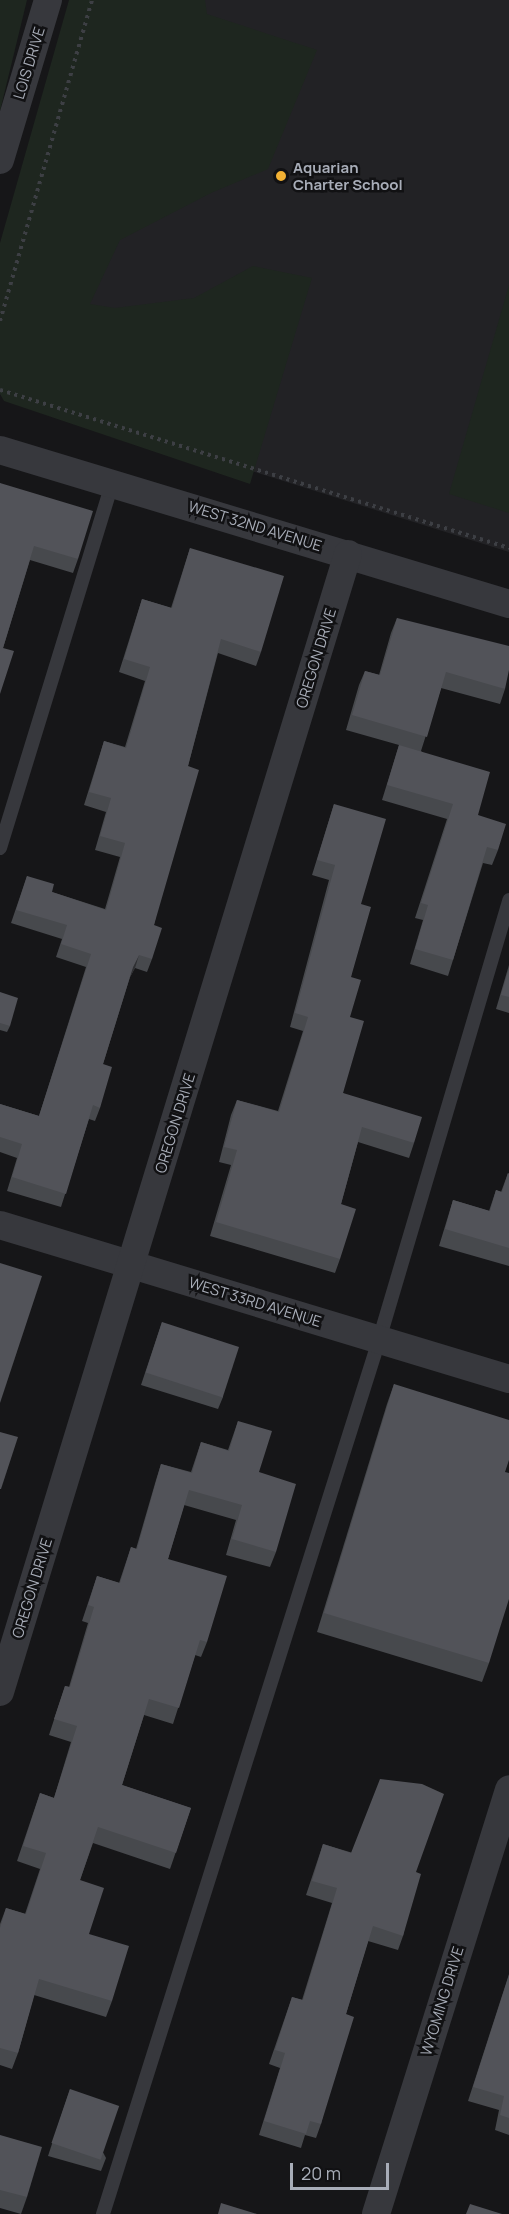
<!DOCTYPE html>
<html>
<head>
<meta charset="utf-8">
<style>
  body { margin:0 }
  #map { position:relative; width:509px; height:2214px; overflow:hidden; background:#161618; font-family:Manrope,sans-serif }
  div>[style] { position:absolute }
  .built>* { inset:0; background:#222225 }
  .green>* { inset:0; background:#1e261f }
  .path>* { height:4px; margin-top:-2px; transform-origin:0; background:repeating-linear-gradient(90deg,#3d3f44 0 3px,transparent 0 7.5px) }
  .service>* { height:14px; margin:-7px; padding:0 7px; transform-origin:7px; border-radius:7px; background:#37383d }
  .minor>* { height:28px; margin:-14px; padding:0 14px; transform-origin:14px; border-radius:14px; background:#37383d }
  .wall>* { inset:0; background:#47494d }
  .shaded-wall>* { inset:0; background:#2f3033 }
  .building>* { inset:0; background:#525359; transform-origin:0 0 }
  .dots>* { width:16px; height:16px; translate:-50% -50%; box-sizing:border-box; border:3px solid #111113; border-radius:50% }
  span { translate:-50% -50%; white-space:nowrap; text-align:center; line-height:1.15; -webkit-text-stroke:5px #111113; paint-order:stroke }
  .street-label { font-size:15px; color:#a8adb8 }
  .poi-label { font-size:15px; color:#a8adb8; font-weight:700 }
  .left { translate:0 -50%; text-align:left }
  .scale { position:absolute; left:290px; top:2163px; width:99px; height:27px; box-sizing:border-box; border:3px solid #a8adb8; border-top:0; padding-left:8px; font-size:18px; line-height:21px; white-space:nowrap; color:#a8adb8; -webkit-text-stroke:4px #111113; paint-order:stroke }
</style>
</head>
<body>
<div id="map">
  <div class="built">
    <div style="clip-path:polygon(107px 0,509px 0,509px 552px,0 392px)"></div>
  </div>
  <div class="green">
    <div style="clip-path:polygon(0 0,27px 0,0 111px)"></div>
    <div style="clip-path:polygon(69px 0,205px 0,207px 14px,317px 50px,268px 169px,211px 193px,120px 240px,90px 304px,115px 308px,194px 298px,253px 266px,312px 278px,250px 484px,4px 401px,0 394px,0 243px)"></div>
    <div style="clip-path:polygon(509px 285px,509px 513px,449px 494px)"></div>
  </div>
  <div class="path">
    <div style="left:0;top:321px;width:334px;rotate:-74deg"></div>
    <div style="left:0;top:390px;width:533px;rotate:17.24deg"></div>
  </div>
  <div class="service">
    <div style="left:0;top:848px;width:382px;rotate:-72.9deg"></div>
    <div style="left:103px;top:2214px;width:917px;rotate:-72.47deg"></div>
    <div style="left:379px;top:1340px;width:459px;rotate:-73.5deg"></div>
  </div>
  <div class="minor">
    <div style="left:0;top:160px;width:167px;rotate:-73.3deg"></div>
    <div style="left:0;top:450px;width:532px;rotate:16.83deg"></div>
    <div style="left:0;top:1225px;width:532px;rotate:16.83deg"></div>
    <div style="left:0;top:1692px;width:1190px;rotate:-73deg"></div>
    <div style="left:376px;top:2214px;width:445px;rotate:-72.6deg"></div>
  </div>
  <div class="wall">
    <div style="clip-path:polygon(0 483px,78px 559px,73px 573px,30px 560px,3px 648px)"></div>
    <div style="clip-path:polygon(190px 548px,261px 652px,256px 666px,218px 653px,188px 766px,154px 925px,152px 959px,147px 972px,135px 968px,130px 977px,103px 1064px,100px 1108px,95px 1121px,89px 1119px,61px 1207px,7px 1191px,17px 1158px,0 1152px,0 1104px,39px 1116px,86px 967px,56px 957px,62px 939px,11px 923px,27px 876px,52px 892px,105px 909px,120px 857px,95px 850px,106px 812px,84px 805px,104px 741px,125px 747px,145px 681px,119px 672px,142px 599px,171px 608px)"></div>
    <div style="clip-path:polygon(397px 618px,505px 689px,500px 704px,441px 688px,421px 751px,478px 815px,498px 850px,492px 865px,483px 863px,453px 960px,448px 976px,410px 964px,423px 920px,415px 918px,447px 819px,382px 800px,399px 745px,346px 730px,359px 685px,365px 671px,379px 675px,391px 633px)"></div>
    <div style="clip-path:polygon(334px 804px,361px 904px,351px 977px,350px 1017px,343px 1093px,414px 1143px,409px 1158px,358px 1142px,341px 1204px,340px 1259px,335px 1273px,210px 1236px,231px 1165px,219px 1162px,231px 1115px,237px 1100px,278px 1111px,303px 1031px,290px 1027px,329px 880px,312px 875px)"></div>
    <div style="clip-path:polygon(509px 965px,509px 1013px,496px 1009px)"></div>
    <div style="clip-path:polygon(0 992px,10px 1026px,7px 1032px,0 1030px)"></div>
    <div style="clip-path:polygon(508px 1173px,509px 1174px,509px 1266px,439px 1246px,453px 1200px,489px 1211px,496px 1190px,501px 1192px)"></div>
    <div style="clip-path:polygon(162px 1322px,223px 1397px,218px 1409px,141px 1385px)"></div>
    <div style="clip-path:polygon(394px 1384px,505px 1472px,489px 1663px,482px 1682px,317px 1632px,387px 1404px)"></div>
    <div style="clip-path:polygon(238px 1421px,259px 1472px,276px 1552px,270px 1567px,226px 1555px,236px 1520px,184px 1505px,168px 1559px,207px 1642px,201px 1657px,195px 1655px,173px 1724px,144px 1715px,122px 1785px,191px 1808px,170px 1869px,93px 1843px,80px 1880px,89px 1934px,112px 2001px,106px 2017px,34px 1995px,18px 2053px,12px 2069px,0 2065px,0 1924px,6px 1908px,25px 1914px,40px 1869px,17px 1861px,40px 1793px,54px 1798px,71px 1742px,49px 1735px,65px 1686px,69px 1687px,88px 1623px,82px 1621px,97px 1576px,119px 1583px,131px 1547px,136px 1549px,156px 1480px,161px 1464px,191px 1472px,201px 1442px,228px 1450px)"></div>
    <div style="clip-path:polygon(323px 1844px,416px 1872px,403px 1936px,398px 1950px,368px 1941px,346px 2014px,321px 2124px,316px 2138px,305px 2135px,301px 2148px,259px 2135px,280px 2068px,269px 2064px,292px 1997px,302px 2000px,332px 1903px,306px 1895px)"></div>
    <div style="clip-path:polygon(509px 1974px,509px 2135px,495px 2130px,499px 2110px,468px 2101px)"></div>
    <div style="clip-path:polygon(70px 2089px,106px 2158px,101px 2171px,48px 2156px)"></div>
    <div style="clip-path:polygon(0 2135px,27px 2197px,21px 2214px,0 2208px)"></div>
  </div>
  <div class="shaded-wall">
    <div style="clip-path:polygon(139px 955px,135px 968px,128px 981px,133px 967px)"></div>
  </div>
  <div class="building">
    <div style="clip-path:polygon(0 483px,93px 511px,78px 559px,34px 546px,3px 648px,14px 651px,0 694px)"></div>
    <div style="clip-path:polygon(190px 548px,284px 576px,261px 652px,221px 639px,188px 766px,199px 770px,154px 925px,162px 928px,152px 959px,139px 955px,133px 967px,103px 1064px,112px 1067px,100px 1108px,93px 1105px,66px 1194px,12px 1177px,22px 1144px,0 1137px,0 1104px,39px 1116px,91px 954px,61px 944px,67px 925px,16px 910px,27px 876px,54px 884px,52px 892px,106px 910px,125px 843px,100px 836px,111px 798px,89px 792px,104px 741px,126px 748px,150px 667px,124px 659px,142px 599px,172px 608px)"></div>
    <div style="clip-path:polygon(397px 618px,509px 646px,509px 670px,505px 689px,446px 672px,427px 737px,352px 715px,365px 671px,380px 675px)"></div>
    <div style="clip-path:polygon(399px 745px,490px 772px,478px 815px,506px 824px,498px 850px,487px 847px,453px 960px,415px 949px,428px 905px,421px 903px,453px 804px,387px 785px)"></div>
    <div style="clip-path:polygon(334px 804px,386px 819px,361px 904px,371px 907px,351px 977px,361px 980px,350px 1017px,364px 1021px,343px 1093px,422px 1117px,414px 1143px,362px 1127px,341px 1204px,356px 1209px,340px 1259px,216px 1222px,237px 1150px,224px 1147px,237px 1100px,279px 1112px,308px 1017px,295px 1013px,335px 865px,317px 860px)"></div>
    <div style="clip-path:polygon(509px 968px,509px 997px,501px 995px)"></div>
    <div style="clip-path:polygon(0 992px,18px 998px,10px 1026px,0 1023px)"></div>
    <div style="clip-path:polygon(508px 1173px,509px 1174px,509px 1248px,445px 1229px,453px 1200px,490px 1211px,496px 1190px,502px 1192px)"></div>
    <div style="clip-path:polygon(0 1263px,42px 1276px,0 1403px)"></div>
    <div style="left:162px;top:1322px;width:81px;height:53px;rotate:18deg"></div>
    <div style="clip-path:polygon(394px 1384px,509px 1420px,509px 1460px,505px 1472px,509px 1473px,509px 1599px,489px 1663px,324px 1613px)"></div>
    <div style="clip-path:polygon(238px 1421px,272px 1431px,259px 1472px,296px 1484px,276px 1552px,232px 1539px,242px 1505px,189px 1490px,168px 1559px,227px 1576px,207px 1642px,200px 1640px,179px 1708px,149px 1699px,122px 1785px,191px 1808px,176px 1853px,98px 1827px,80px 1880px,104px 1888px,89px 1934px,129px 1946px,112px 2001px,39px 1979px,18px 2053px,0 2048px,0 1928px,6px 1908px,26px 1914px,46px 1853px,23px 1846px,40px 1793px,54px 1798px,77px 1726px,54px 1719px,65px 1686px,70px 1687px,94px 1607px,88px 1605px,97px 1576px,120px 1583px,131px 1547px,137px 1549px,161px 1464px,192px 1473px,201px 1442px,229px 1451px)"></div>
    <div style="clip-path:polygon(0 1432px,18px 1437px,1px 1489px,0 1489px)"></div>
    <div style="clip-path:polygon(380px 1779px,422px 1784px,444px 1794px,416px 1872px,421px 1874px,403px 1936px,373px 1926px,346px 2014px,354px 2017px,321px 2124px,310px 2121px,306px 2134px,264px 2121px,285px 2053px,275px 2050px,292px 1997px,303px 2000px,337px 1888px,312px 1881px,323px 1844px,351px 1853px)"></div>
    <div style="clip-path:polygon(509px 1975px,509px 2118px,500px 2115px,504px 2096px,473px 2087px)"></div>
    <div style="left:70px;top:2089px;width:52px;height:57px;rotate:19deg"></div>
    <div style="clip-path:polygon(0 2135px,42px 2147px,27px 2197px,0 2190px)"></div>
    <div style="clip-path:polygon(221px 2203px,257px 2214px,218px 2214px)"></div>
    <div style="clip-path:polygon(470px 2204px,502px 2214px,466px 2214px)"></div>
  </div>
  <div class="dots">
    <div style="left:281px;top:176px;background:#f2b134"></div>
  </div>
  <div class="street-label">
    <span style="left:29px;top:63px;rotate:-73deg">LOIS DRIVE</span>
    <span style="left:255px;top:526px;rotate:17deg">WEST 32ND AVENUE</span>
    <span style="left:316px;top:658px;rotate:-73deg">OREGON DRIVE</span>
    <span style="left:175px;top:1123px;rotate:-73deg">OREGON DRIVE</span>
    <span style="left:255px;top:1302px;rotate:17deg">WEST 33RD AVENUE</span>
    <span style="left:32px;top:1588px;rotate:-73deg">OREGON DRIVE</span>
    <span style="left:442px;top:2001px;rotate:-73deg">WYOMING DRIVE</span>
  </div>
  <div class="poi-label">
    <span class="left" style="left:293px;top:176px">Aquarian<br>Charter School</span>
  </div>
  <div class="scale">20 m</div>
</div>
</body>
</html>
